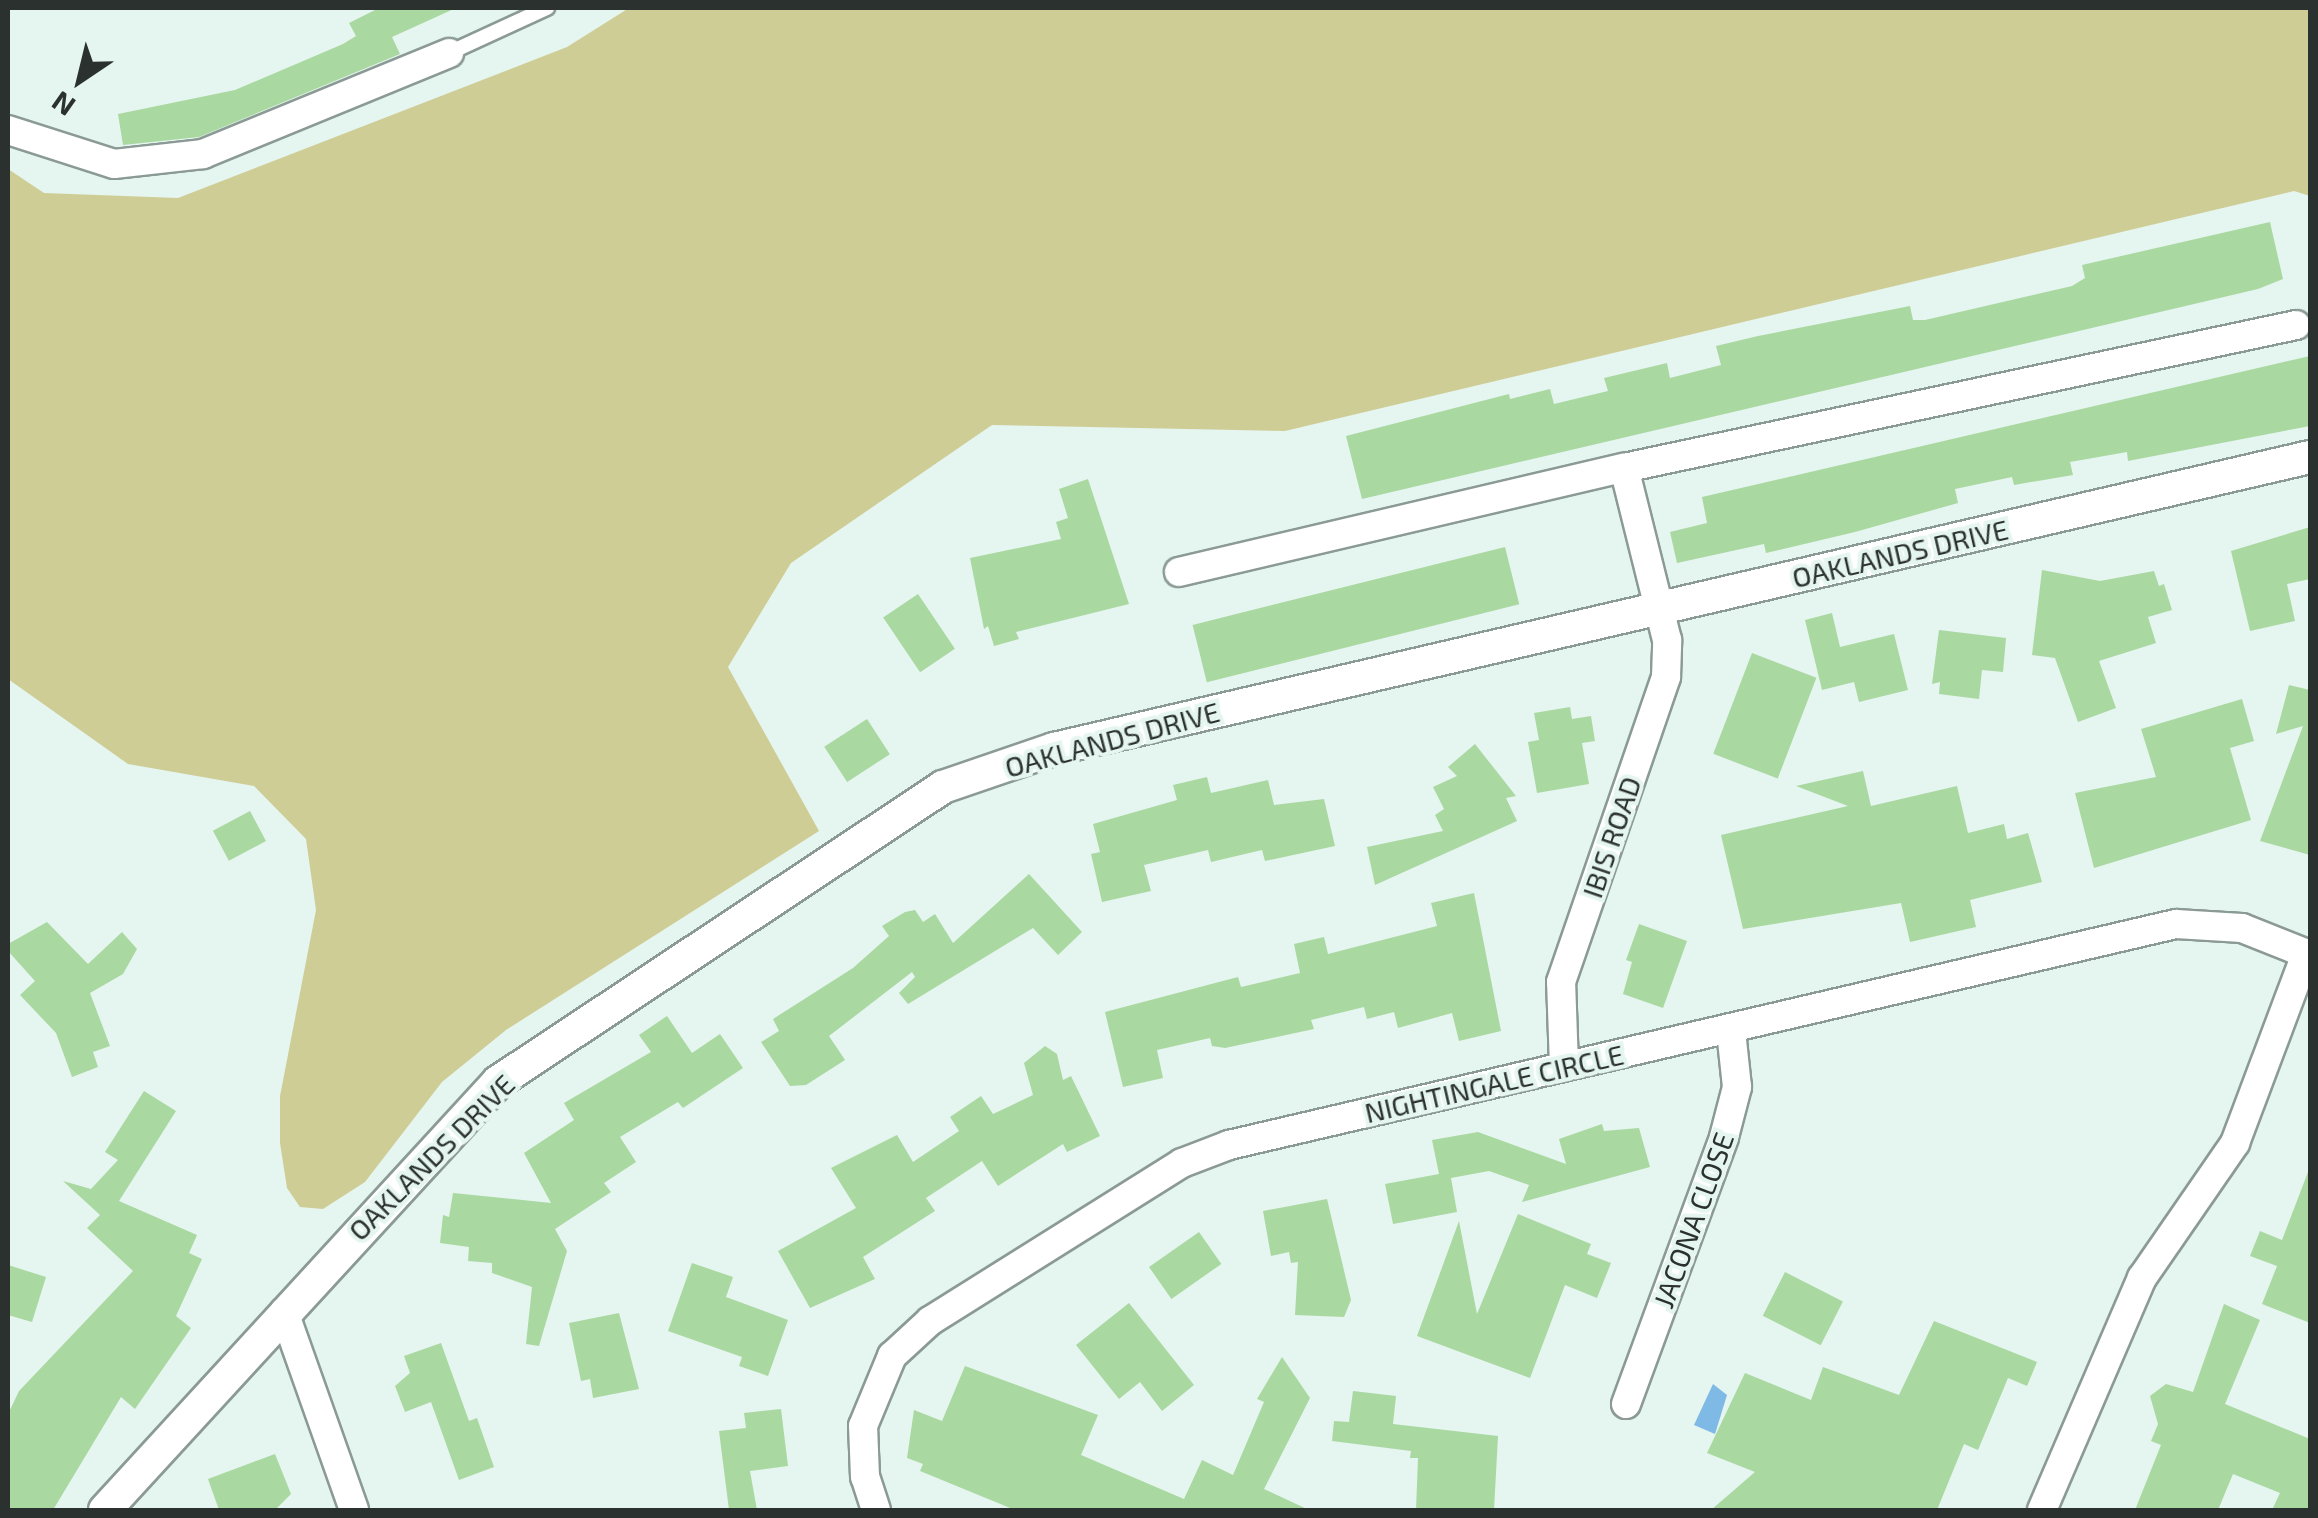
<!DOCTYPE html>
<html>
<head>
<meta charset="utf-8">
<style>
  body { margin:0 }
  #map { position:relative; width:2318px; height:1518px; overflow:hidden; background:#e5f5f0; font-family:"Exo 2",sans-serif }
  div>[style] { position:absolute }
  .green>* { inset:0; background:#cfcd96 }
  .water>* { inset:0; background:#7fb9e5 }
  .building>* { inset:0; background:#aad8a1; transform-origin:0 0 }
  .roads { filter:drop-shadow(2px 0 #8b9a95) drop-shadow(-2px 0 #8b9a95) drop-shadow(0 2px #8b9a95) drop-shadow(0 -2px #8b9a95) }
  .service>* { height:14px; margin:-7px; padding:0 7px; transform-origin:7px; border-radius:7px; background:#fff }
  .minor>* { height:28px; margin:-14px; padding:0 14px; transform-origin:14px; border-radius:14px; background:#fff }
  .tertiary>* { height:32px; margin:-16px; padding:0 16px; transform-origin:16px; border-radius:16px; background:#fff }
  span { translate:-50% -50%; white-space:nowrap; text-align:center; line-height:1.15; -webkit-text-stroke:8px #e5f5f0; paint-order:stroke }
  .street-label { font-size:28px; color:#2b312f }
  .frame { position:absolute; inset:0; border:10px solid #2b312f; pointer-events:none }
  .north { position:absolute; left:30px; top:30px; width:100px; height:100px; -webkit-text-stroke:8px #e5f5f0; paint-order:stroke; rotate:215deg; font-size:28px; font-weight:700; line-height:40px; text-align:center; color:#2b312f }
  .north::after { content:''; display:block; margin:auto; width:35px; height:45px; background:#2b312f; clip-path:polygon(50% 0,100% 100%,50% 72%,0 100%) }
</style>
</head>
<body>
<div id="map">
  <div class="green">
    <div style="clip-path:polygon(629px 8px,2310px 8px,2310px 196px,2294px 191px,1285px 431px,992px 425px,791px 563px,728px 667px,819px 831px,506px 1030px,442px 1082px,365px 1182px,323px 1209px,300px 1207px,287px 1188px,280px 1143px,280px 1096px,316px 910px,306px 839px,254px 786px,128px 764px,8px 679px,8px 169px,44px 193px,178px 198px,567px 47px)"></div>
  </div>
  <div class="water">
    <div style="clip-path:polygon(1713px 1384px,1727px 1395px,1715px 1434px,1694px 1425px)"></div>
  </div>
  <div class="building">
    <div style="clip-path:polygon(379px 8px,456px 8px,392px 37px,400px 54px,199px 137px,123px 145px,118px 114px,235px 90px,343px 44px,356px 36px,349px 23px)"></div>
    <div style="clip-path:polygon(2270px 222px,2283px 279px,2258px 289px,1362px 499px,1346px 436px,1509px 394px,1510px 399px,1550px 389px,1554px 404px,1608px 391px,1604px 378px,1667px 363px,1670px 378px,1721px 365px,1716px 346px,1758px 336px,1910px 306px,1913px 320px,1925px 320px,2072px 286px,2085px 278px,2082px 265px)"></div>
    <div style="clip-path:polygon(2310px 356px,2310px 426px,2128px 461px,2127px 452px,2070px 462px,2073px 475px,2014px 485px,2012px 477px,1955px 489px,1958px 503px,1855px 532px,1766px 553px,1764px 544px,1677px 563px,1670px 532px,1707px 523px,1702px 497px)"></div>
    <div style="clip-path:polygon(1088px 479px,1129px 604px,1016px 632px,1019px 639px,994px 646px,988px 626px,984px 629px,970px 558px,1061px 539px,1056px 522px,1068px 518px,1059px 489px)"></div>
    <div style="clip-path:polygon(2310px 527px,2310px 579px,2287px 584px,2295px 621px,2250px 631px,2231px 551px)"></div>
    <div style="left:1505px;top:547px;width:59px;height:322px;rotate:76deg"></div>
    <div style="clip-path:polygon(2042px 570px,2100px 581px,2154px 571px,2159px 586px,2164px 584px,2172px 610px,2148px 617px,2156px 643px,2099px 661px,2116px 708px,2078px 722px,2055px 658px,2032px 655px)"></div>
    <div style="left:918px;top:594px;width:66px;height:42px;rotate:56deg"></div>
    <div style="clip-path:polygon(1832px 613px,1840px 647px,1894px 634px,1908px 690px,1859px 702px,1854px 682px,1822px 690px,1805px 620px)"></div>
    <div style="clip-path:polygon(1939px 630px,2006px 638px,2003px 672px,1982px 670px,1979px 699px,1939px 694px,1940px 682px,1932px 684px)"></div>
    <div style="left:1752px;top:653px;width:69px;height:108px;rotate:21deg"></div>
    <div style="clip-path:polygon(2289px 685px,2310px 690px,2310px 855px,2260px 841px,2303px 726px,2276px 734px)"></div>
    <div style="clip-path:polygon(2242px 699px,2254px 741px,2230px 748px,2251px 820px,2094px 868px,2075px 793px,2156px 777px,2141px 729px)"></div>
    <div style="clip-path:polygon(1570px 707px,1572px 719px,1591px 716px,1595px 741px,1582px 743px,1589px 784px,1537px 793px,1528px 742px,1539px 740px,1534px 713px)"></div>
    <div style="left:867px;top:719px;width:42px;height:51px;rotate:57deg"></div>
    <div style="clip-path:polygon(1475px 744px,1516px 796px,1506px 798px,1517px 821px,1375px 885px,1367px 847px,1443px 831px,1435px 815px,1444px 809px,1433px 787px,1457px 776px,1448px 767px)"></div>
    <div style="clip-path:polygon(1863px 771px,1871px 806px,1957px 786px,1968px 833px,2004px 824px,2007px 839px,2028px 833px,2042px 882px,1970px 900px,1976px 927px,1910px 942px,1901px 903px,1743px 929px,1721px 835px,1848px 806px,1796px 786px)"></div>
    <div style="clip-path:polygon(1207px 777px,1211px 793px,1268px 780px,1274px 805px,1324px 799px,1335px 846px,1265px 861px,1262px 850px,1211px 862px,1208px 850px,1144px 865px,1151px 891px,1102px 902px,1091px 854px,1100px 852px,1093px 824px,1177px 800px,1173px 785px)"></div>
    <div style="left:250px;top:811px;width:34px;height:42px;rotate:62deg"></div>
    <div style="clip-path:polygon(1029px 874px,1082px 932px,1058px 955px,1033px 928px,908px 1004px,899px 993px,915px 977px,912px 972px,829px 1036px,845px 1060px,806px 1085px,790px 1086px,761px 1042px,779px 1031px,773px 1019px,853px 968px,889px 936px,882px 926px,905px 912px,915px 910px,923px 922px,935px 914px,953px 943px)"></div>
    <div style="clip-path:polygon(1474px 893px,1501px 1031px,1459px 1041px,1452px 1013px,1398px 1028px,1394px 1012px,1367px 1019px,1364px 1007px,1311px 1020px,1314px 1029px,1286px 1035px,1225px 1048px,1212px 1046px,1210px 1038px,1157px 1050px,1163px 1078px,1123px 1087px,1105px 1012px,1238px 977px,1241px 987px,1300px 973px,1294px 944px,1324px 937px,1328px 954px,1437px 926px,1431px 903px)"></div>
    <div style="clip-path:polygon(47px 922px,88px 964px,122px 932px,137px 949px,123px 974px,90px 993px,110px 1046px,93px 1052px,98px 1067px,72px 1077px,56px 1033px,20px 995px,35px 981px,8px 951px,8px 944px)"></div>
    <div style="clip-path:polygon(1639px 924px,1687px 941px,1663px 1008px,1623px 994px,1632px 962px,1626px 960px)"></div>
    <div style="clip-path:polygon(667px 1016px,692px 1053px,720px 1034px,743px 1068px,683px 1108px,678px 1102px,620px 1137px,636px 1162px,604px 1183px,611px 1192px,555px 1229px,567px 1251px,539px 1346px,526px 1344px,532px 1287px,492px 1273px,492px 1263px,468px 1261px,469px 1247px,440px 1243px,443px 1215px,449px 1217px,453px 1193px,551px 1203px,524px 1153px,574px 1120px,564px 1103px,651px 1052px,639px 1035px)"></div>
    <div style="clip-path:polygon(1045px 1046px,1057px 1054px,1063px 1080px,1071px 1076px,1100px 1136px,1067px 1152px,1063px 1144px,998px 1186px,982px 1161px,926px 1198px,935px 1211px,863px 1257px,875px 1279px,810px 1308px,778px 1251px,856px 1208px,831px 1168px,897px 1135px,913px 1162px,959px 1131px,950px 1117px,981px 1096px,993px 1114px,1033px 1095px,1024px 1063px)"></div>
    <div style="clip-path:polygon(144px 1091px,176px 1111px,119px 1201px,197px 1235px,189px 1253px,202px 1259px,176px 1316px,191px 1328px,135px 1409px,121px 1397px,53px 1510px,8px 1510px,8px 1414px,19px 1391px,133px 1271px,87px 1228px,100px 1215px,63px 1181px,91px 1189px,118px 1160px,105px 1152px)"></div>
    <div style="clip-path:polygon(1602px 1124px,1604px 1131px,1639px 1128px,1650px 1167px,1522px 1202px,1529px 1185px,1489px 1171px,1451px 1178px,1457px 1212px,1393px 1224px,1385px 1184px,1439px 1174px,1432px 1140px,1478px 1132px,1566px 1164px,1559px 1139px)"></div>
    <div style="clip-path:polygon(2308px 1172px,2310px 1172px,2310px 1323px,2262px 1304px,2277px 1266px,2250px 1256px,2260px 1231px,2282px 1240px)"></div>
    <div style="clip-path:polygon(1327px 1199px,1351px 1300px,1344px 1317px,1295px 1315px,1298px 1262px,1291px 1263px,1289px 1252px,1271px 1256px,1263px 1211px)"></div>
    <div style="clip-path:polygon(1518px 1214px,1591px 1244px,1587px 1254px,1611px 1263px,1597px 1298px,1565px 1285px,1530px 1378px,1417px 1336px,1459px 1221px,1477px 1314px)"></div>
    <div style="left:1199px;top:1232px;width:39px;height:61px;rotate:55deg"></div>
    <div style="clip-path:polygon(692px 1263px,733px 1277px,726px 1297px,788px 1320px,768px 1376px,739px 1366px,742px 1357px,668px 1331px)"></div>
    <div style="clip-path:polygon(8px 1265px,46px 1277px,32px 1322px,8px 1315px)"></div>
    <div style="left:1785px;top:1272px;width:65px;height:49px;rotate:27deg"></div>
    <div style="clip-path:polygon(1129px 1303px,1194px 1385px,1162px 1411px,1140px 1382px,1119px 1399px,1076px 1345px)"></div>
    <div style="clip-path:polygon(2224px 1304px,2260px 1320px,2225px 1404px,2310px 1439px,2310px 1510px,2272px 1510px,2280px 1493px,2233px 1474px,2218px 1510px,2135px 1510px,2161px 1445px,2151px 1441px,2158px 1424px,2150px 1396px,2166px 1384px,2193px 1392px)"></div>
    <div style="clip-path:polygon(619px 1313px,639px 1389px,593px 1398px,590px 1379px,581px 1381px,569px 1323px)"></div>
    <div style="clip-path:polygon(1934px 1321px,2037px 1362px,2027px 1386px,2008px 1378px,1978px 1450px,1964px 1444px,1937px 1510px,1711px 1510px,1755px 1472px,1707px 1453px,1745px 1373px,1811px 1400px,1823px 1367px,1899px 1395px)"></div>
    <div style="clip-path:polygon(441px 1343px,469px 1421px,477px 1418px,494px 1467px,459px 1480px,431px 1402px,405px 1412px,395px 1386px,410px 1373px,404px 1356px)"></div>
    <div style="clip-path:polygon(1282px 1357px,1310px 1398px,1264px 1489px,1309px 1510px,1015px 1510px,920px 1471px,923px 1464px,907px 1458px,914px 1410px,942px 1421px,965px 1366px,1098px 1415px,1081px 1455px,1184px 1499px,1202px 1460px,1233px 1475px,1264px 1402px,1257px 1399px)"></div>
    <div style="clip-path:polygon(1353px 1391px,1396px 1396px,1393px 1424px,1498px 1436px,1494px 1510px,1416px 1510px,1418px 1458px,1410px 1458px,1411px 1451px,1332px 1441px,1334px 1421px,1349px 1422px)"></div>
    <div style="clip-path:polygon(781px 1409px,788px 1466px,750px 1471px,757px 1510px,729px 1510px,719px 1431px,746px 1428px,744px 1413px)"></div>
    <div style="clip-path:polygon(275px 1454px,291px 1494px,275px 1510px,219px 1510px,208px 1479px)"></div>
  </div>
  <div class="roads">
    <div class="service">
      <div style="left:449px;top:53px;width:108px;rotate:-24.7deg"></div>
    </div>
    <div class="minor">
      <div style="left:8px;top:130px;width:111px;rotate:17.8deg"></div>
      <div style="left:114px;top:164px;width:90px;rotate:-6.4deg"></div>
      <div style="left:203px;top:154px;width:266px;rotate:-22.3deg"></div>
      <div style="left:1179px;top:572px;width:457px;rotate:-13.2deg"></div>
      <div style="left:1624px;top:468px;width:687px;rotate:-12.01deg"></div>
      <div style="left:1564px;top:1066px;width:84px;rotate:-92deg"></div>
      <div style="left:1561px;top:982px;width:323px;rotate:-71deg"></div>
      <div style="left:1666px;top:677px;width:37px;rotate:-88deg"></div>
      <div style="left:1667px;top:640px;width:177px;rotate:-104deg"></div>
      <div style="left:284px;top:1312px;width:210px;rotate:70.5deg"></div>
      <div style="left:1626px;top:1404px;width:284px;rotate:-69.8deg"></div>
      <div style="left:1724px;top:1137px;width:52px;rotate:-75.4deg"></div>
      <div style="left:1737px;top:1087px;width:56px;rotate:-96.1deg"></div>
      <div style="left:876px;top:1510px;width:35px;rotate:-108deg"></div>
      <div style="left:865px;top:1477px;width:51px;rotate:-92.2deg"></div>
      <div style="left:863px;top:1426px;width:76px;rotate:-67.5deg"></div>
      <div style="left:892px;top:1356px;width:52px;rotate:-42.6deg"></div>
      <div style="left:930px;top:1321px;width:297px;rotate:-32.1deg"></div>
      <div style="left:1182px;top:1163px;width:50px;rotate:-21deg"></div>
      <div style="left:1229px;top:1145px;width:972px;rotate:-13.14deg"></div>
      <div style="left:2176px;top:924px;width:66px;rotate:3.5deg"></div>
      <div style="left:2242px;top:928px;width:73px;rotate:21.7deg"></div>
      <div style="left:2042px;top:1510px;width:253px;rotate:-66.7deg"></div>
      <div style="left:2142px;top:1278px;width:164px;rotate:-55.4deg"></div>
      <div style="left:2235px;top:1143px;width:202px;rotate:-69.4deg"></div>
    </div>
    <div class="tertiary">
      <div style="left:105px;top:1510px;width:581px;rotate:-47.44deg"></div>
      <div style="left:498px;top:1082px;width:534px;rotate:-33.54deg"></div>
      <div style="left:943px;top:787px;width:117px;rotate:-18.9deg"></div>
      <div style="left:1054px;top:749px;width:1289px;rotate:-13.09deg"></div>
    </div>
  </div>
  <div class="street-label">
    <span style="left:1900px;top:553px;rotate:-13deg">OAKLANDS DRIVE</span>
    <span style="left:1112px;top:739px;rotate:-15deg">OAKLANDS DRIVE</span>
    <span style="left:1611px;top:837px;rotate:-71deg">IBIS ROAD</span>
    <span style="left:1494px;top:1083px;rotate:-13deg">NIGHTINGALE CIRCLE</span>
    <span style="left:431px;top:1157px;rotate:-45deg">OAKLANDS DRIVE</span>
    <span style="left:1693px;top:1220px;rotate:-70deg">JACONA CLOSE</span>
  </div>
  <div class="frame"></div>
  <div class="north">N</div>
</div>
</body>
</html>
